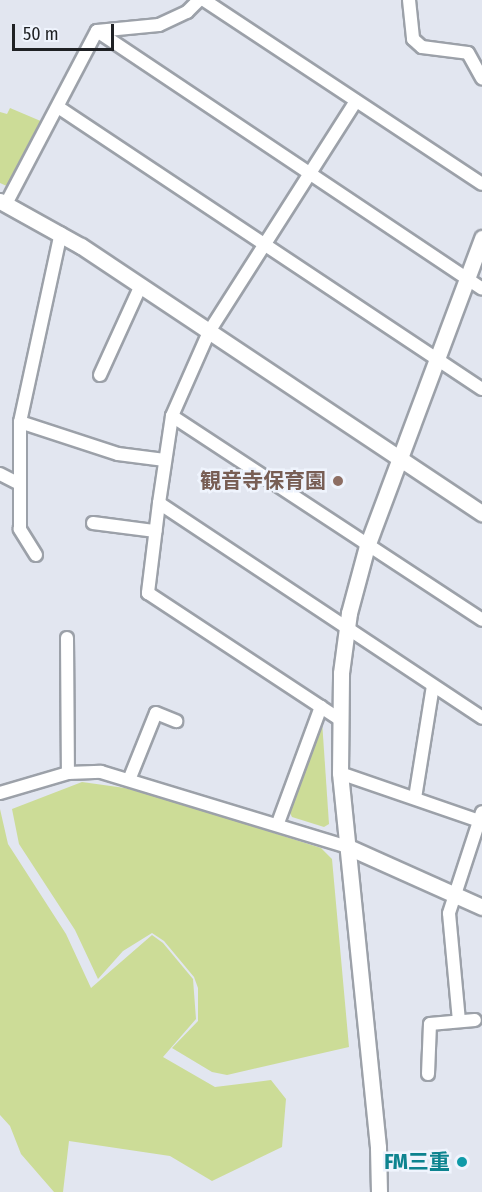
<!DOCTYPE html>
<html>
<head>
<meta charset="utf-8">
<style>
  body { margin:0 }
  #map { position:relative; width:482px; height:1192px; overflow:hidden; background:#e2e6f0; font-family:"Fira Sans Condensed","Noto Sans JP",sans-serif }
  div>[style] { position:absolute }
  .green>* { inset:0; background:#ccdc97 }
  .roads { filter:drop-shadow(2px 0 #9ca1a9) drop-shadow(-2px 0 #9ca1a9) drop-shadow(0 2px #9ca1a9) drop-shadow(0 -2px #9ca1a9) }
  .minor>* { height:12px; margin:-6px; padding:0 6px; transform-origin:6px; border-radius:6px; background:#fff }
  .tertiary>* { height:15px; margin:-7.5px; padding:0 7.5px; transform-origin:7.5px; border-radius:7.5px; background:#fff }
  .dots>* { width:16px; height:16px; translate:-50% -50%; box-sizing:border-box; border:3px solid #eff4fd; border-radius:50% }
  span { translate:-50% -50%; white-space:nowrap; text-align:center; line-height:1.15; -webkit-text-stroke:5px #eff4fd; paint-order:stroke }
  .education-label { font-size:21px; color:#785e54; font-weight:700 }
  .right { translate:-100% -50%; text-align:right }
  .culture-label { font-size:21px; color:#0d838f; font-weight:700 }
  .scale { position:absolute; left:12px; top:24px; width:102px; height:27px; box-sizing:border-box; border:3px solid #1f2124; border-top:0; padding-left:8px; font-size:18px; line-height:21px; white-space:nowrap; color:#1f2124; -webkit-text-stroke:4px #eff4fd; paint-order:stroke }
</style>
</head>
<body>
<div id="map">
  <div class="green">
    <div style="clip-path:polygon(10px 108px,43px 122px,9px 187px,0 183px,0 112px,7px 114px)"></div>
    <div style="clip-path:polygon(322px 721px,329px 824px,324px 827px,292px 817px,288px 809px)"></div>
    <div style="clip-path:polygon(82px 782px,125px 788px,186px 805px,321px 848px,332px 859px,349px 1047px,227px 1075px,212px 1072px,172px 1048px,198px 1021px,198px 988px,194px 977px,164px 941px,152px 933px,123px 951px,98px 979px,75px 930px,19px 844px,12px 809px)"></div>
    <div style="clip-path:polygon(0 809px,8px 844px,66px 934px,91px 988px,152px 935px,163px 943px,193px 979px,196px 1019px,163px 1057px,215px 1087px,271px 1080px,286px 1099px,282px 1147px,212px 1181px,170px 1156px,69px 1141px,63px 1192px,54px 1192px,21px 1154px,10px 1126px,0 1115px)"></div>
  </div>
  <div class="roads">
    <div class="minor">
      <div style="left:204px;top:0;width:333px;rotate:33.5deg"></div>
      <div style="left:409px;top:0;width:39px;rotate:84deg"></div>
      <div style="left:413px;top:39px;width:12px;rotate:42deg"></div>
      <div style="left:422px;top:47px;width:46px;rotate:7.4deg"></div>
      <div style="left:468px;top:53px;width:29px;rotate:61deg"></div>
      <div style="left:97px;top:31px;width:463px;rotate:33.8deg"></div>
      <div style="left:97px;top:31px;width:62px;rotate:-5.5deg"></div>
      <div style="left:159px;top:25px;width:31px;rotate:-25deg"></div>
      <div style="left:187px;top:12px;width:17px;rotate:-45deg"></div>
      <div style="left:356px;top:101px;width:274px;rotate:122.5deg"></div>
      <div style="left:209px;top:332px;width:92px;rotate:113.8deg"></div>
      <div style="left:172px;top:416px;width:88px;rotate:98.5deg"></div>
      <div style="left:159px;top:503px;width:388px;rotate:33.6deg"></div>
      <div style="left:58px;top:107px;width:509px;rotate:33.63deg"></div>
      <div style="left:6px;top:204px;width:195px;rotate:-62.3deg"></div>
      <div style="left:100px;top:375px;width:99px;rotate:-65.5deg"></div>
      <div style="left:172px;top:416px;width:371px;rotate:33.3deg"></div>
      <div style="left:20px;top:422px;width:103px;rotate:18.1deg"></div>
      <div style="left:118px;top:454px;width:47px;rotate:7.3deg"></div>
      <div style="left:0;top:474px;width:22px;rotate:27deg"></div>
      <div style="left:159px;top:503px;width:91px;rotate:97deg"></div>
      <div style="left:148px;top:593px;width:229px;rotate:33.4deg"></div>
      <div style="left:93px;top:523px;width:63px;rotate:7.4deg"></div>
      <div style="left:36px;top:555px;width:31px;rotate:-122deg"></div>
      <div style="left:20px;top:529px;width:107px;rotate:-90deg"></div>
      <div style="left:20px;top:422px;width:193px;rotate:-77.8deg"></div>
      <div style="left:67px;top:638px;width:135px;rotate:89.6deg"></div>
      <div style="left:340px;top:773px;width:150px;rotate:19deg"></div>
      <div style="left:129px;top:780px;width:72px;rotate:-68.1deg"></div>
      <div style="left:156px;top:713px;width:22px;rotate:22deg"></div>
      <div style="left:0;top:793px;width:71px;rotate:-16.4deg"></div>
      <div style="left:68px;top:773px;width:33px;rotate:-2deg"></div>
      <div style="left:101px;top:772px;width:258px;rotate:16.9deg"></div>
      <div style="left:415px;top:798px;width:113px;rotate:-80.9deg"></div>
      <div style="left:278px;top:823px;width:124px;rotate:-69.7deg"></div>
      <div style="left:459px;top:1021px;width:108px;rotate:-95.3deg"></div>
      <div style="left:449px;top:913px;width:106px;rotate:-71.9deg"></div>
      <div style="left:428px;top:1074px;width:50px;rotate:-87.7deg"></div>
      <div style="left:430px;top:1024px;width:45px;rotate:-5.1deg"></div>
    </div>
    <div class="tertiary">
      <div style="left:0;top:201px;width:93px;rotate:29.1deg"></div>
      <div style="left:81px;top:246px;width:482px;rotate:33.7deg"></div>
      <div style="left:348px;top:847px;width:147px;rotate:24.1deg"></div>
      <div style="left:379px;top:1192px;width:45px;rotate:-91.3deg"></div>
      <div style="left:378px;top:1147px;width:376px;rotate:-95.8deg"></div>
      <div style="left:340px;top:773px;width:100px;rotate:-89.4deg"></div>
      <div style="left:341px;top:673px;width:61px;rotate:-82.4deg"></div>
      <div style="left:349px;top:613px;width:69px;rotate:-75deg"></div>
      <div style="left:367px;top:546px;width:329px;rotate:-69.5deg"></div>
    </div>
  </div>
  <div class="dots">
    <div style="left:338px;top:481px;background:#8d6e63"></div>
    <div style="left:462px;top:1162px;background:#0f9aa8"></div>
  </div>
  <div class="education-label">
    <span class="right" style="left:326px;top:481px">観音寺保育園</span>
  </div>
  <div class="culture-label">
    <span class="right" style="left:450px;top:1162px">FM三重</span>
  </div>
  <div class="scale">50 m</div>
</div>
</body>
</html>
